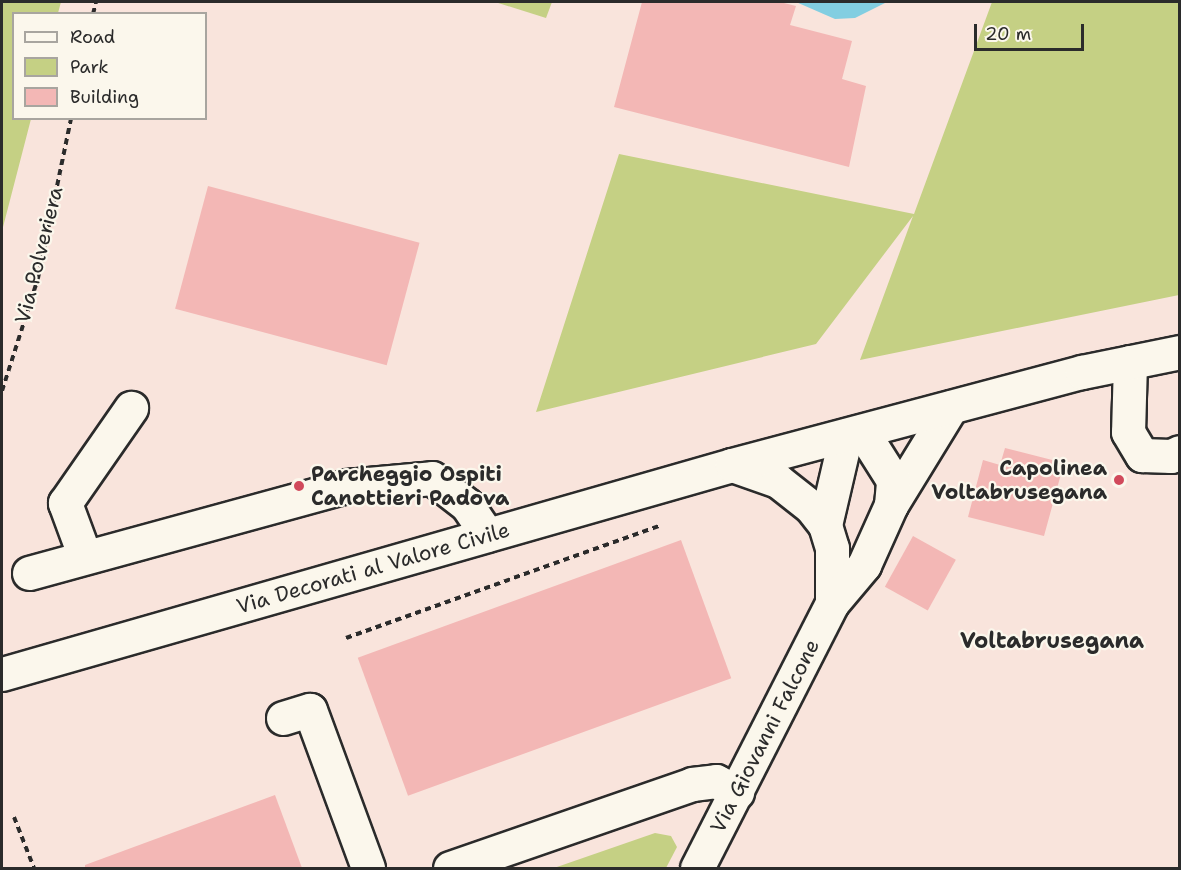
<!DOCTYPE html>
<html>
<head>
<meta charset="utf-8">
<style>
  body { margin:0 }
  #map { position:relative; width:1181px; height:870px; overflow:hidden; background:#f9e4dc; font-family:"Shantell Sans",sans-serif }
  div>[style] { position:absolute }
  .green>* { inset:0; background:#c5d084 }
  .water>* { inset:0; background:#82cee1 }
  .building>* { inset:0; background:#f3b7b5; transform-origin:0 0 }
  .path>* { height:4px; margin-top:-2px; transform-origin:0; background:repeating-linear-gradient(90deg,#2b2b2b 0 6px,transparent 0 10.5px) }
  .roads { filter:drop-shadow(2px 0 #2b2b2b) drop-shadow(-2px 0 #2b2b2b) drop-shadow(0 2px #2b2b2b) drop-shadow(0 -2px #2b2b2b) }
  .minor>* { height:33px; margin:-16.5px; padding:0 16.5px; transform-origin:16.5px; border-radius:16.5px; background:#fbf7ec }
  .dots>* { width:16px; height:16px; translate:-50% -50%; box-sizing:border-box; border:3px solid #fbf7ec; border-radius:50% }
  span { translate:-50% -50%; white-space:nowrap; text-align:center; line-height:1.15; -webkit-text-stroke:4.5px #fbf7ec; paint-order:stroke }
  .street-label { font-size:21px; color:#2b2b2b }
  .poi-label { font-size:21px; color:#2b2b2b; font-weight:700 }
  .right { translate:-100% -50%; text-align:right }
  .left { translate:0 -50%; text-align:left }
  .neighbourhood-label { font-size:22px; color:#2b2b2b; font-weight:700 }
  .frame { position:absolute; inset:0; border:3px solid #2b2b2b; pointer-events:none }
  .legend { position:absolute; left:12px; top:12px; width:195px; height:108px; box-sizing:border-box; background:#fbf7ec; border:2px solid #a8a59f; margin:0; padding:8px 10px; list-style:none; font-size:18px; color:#2b2b2b }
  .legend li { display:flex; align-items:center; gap:12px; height:30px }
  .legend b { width:30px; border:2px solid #a8a59f }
  .scale { position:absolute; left:974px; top:24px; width:110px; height:27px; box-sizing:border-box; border:3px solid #2b2b2b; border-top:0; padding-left:8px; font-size:18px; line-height:21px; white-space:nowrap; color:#2b2b2b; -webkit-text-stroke:4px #fbf7ec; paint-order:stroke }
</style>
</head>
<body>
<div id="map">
  <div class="green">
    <div style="clip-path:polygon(2px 2px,61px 2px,58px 13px,14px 14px,14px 118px,31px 119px,2px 231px)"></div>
    <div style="clip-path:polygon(495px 2px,552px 2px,546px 18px)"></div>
    <div style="clip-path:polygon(992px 2px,1179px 2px,1179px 295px,860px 360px,913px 216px,816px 344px,536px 412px,619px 154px,914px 214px)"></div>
    <div style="clip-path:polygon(655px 833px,671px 836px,677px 847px,666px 868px,554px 868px)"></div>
  </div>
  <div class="water">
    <div style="clip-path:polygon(796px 2px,887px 2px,855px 18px,835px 19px)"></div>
  </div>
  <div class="building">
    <div style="clip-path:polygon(642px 2px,780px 2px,796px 6px,790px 25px,852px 41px,842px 79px,866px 86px,849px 167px,614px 107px)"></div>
    <div style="left:208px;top:186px;width:219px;height:127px;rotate:15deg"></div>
    <div style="clip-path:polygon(1005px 448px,1064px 463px,1044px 536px,968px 517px,983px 460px,1000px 465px)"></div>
    <div style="left:913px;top:536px;width:49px;height:58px;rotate:29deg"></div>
    <div style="left:681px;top:540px;width:147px;height:344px;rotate:70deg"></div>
    <div style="clip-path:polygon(275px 795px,302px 868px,85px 868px,85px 865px)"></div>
  </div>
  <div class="path">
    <div style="left:93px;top:14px;width:12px;rotate:-76deg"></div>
    <div style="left:2px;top:391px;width:119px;rotate:-72.3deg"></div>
    <div style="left:38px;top:278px;width:163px;rotate:-78.3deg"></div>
    <div style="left:346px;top:638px;width:332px;rotate:-19.7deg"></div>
    <div style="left:14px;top:817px;width:55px;rotate:68.6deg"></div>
  </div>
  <div class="roads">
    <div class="minor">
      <div style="left:1130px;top:362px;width:70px;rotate:91.6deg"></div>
      <div style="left:1128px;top:432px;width:27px;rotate:59deg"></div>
      <div style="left:1142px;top:455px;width:29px;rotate:2deg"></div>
      <div style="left:1171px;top:456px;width:10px;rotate:-24deg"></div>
      <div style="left:732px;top:465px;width:49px;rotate:19.2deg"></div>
      <div style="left:778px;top:481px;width:42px;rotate:38.2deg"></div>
      <div style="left:811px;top:507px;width:23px;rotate:52deg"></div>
      <div style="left:891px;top:505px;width:115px;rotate:-58.5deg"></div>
      <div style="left:85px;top:557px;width:58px;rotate:-110.3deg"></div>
      <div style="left:65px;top:503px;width:116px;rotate:-55.2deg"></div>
      <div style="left:29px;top:573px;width:329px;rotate:-15.3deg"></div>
      <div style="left:346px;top:486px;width:86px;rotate:-5.3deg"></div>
      <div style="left:432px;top:478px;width:44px;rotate:37.6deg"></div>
      <div style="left:467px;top:505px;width:36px;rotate:56deg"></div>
      <div style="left:832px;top:603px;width:55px;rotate:-90deg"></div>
      <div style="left:832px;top:548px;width:24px;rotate:-107deg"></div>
      <div style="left:825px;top:525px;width:92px;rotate:-76.9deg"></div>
      <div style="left:2px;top:674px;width:759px;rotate:-15.98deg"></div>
      <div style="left:732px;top:465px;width:362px;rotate:-14.9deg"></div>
      <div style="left:1082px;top:372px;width:100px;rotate:-11.5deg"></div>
      <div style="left:283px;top:718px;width:28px;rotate:-17deg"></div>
      <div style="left:310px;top:710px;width:168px;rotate:69.8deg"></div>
      <div style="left:450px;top:868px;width:256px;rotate:-19.1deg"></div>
      <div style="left:692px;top:784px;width:24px;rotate:-7deg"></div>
      <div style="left:716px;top:781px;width:24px;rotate:28deg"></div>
      <div style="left:697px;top:868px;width:297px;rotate:-63deg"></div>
      <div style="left:832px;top:603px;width:50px;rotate:-49.9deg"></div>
      <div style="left:864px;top:565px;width:66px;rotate:-65.8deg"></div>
      <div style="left:891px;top:505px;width:25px;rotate:-85deg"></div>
      <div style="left:893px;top:480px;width:58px;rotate:-122.3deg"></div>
    </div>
  </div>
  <div class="dots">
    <div style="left:1119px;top:480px;background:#d1495b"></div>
    <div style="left:299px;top:486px;background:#d1495b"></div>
  </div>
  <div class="street-label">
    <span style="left:39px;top:255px;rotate:-76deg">Via Polveriera</span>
    <span style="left:373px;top:568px;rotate:-16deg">Via Decorati al Valore Civile</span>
    <span style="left:765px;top:736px;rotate:-63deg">Via Giovanni Falcone</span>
  </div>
  <div class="poi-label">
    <span class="right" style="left:1107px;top:480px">Capolinea<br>Voltabrusegana</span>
    <span class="left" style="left:311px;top:486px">Parcheggio Ospiti<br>Canottieri Padova</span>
  </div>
  <div class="neighbourhood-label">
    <span style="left:1052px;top:641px">Voltabrusegana</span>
  </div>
  <div class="frame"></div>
  <ul class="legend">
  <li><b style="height:8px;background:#fbf7ec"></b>Road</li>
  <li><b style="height:16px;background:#c5d084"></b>Park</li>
  <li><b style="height:16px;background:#f3b7b5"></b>Building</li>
  </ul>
  <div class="scale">20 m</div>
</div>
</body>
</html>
